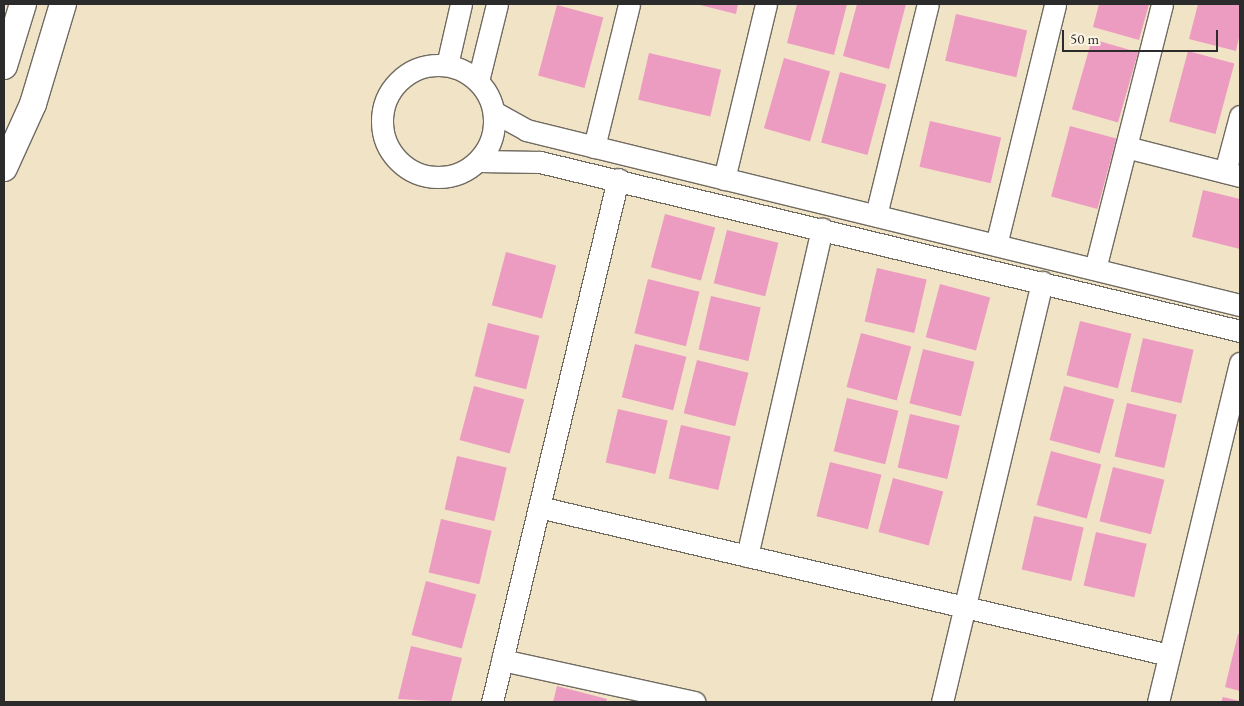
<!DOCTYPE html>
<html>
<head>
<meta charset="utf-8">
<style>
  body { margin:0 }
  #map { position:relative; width:1244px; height:706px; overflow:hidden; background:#f1e3c6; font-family:"EB Garamond",serif }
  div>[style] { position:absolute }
  .building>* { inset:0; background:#ed9cc1; transform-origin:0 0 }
  .roads { filter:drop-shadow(1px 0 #706b61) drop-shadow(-1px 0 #706b61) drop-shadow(0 1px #706b61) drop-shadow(0 -1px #706b61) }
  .minor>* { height:21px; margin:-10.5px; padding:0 10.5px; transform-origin:10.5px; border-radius:10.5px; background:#fff }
  .minor>.ring { margin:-10.5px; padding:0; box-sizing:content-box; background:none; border:21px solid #fff; border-radius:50% }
  .major>* { height:26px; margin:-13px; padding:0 13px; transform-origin:13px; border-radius:13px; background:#fff }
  span { translate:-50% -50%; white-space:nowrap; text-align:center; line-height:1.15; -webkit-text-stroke:4.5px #fcf5e5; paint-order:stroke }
  .frame { position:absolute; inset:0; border:5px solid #2b2b2b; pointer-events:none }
  .scale { position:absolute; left:1062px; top:30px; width:156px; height:22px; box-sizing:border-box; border:2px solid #2b2b2b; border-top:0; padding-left:6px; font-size:15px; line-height:18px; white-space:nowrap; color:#2b2b2b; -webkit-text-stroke:4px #fcf5e5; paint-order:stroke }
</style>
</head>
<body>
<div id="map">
  <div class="building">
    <div style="clip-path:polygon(696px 4px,738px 4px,736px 14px)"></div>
    <div style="clip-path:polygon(797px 4px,847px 4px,834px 55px,787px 43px)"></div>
    <div style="clip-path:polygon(857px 4px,906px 4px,889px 69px,843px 56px)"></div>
    <div style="clip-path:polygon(1099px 4px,1149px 4px,1139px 40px,1093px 27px)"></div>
    <div style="clip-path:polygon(1198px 4px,1240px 4px,1240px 33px,1236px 51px,1189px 39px)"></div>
    <div style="left:557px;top:5px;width:48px;height:73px;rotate:15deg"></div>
    <div style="left:956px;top:14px;width:73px;height:48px;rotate:13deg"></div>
    <div style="left:1092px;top:39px;width:48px;height:73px;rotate:16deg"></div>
    <div style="left:1188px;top:51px;width:48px;height:73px;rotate:15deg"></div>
    <div style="left:649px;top:53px;width:74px;height:48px;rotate:13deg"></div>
    <div style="left:784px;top:58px;width:48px;height:73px;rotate:16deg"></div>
    <div style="left:840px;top:72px;width:48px;height:73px;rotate:15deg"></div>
    <div style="left:930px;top:121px;width:73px;height:47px;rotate:13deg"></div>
    <div style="left:1070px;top:126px;width:48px;height:73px;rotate:15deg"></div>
    <div style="clip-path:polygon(1203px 190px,1240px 199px,1240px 249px,1192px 237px)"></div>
    <div style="left:665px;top:214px;width:52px;height:55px;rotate:15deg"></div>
    <div style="left:727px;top:230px;width:53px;height:55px;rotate:14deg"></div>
    <div style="left:506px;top:252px;width:52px;height:55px;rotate:15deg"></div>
    <div style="left:877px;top:268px;width:51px;height:55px;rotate:13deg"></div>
    <div style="left:648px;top:279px;width:53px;height:56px;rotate:14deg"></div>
    <div style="left:940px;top:284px;width:52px;height:55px;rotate:15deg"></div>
    <div style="left:711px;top:296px;width:51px;height:55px;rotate:13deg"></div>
    <div style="left:1080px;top:321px;width:53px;height:56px;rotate:14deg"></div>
    <div style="left:488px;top:323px;width:53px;height:55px;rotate:14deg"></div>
    <div style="left:861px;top:333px;width:52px;height:56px;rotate:15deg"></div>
    <div style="left:1143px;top:338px;width:52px;height:55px;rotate:13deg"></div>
    <div style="left:635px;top:344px;width:53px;height:55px;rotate:14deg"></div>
    <div style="left:923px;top:349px;width:53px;height:56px;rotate:14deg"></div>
    <div style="left:697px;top:360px;width:53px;height:55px;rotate:14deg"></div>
    <div style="left:474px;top:386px;width:52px;height:56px;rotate:15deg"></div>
    <div style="left:1064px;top:386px;width:52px;height:56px;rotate:15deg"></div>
    <div style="left:847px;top:398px;width:53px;height:55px;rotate:14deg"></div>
    <div style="left:1127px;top:403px;width:51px;height:55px;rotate:13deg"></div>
    <div style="left:618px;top:409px;width:51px;height:55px;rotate:13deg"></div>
    <div style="left:910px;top:414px;width:51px;height:55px;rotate:13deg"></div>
    <div style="left:681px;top:425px;width:51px;height:55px;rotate:13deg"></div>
    <div style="left:1051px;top:451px;width:52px;height:56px;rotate:15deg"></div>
    <div style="left:457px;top:456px;width:51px;height:55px;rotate:13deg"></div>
    <div style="left:830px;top:462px;width:53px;height:56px;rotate:14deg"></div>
    <div style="left:1113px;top:467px;width:53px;height:56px;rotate:14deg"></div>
    <div style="left:893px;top:478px;width:52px;height:56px;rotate:15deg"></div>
    <div style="left:1034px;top:516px;width:51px;height:55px;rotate:13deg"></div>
    <div style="left:441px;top:519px;width:52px;height:55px;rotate:13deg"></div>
    <div style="left:1096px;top:532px;width:52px;height:55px;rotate:13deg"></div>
    <div style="left:426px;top:581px;width:52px;height:56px;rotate:15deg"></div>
    <div style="clip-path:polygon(1238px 634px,1240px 635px,1240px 691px,1225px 687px)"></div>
    <div style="clip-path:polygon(411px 646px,462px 658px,451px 702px,398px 699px)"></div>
    <div style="clip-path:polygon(557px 686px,607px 699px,606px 702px,553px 702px)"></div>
    <div style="clip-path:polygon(1223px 697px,1240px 701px,1240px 702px,1221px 702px)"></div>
  </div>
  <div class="roads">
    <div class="minor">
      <div class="ring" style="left:382px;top:65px;width:91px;height:91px"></div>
      <div style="left:447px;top:65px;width:63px;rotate:-77.1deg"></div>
      <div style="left:478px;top:81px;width:79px;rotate:-76.1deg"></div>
      <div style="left:494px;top:112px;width:37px;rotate:29deg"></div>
      <div style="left:526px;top:130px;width:735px;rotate:13.77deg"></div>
      <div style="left:594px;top:147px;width:147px;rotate:-76.2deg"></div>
      <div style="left:1126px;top:147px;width:118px;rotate:14.3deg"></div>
      <div style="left:479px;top:161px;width:61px;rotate:0.9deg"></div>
      <div style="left:540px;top:162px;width:720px;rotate:13.57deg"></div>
      <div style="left:1225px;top:172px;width:58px;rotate:-75deg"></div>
      <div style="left:724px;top:179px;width:180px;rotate:-76.5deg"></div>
      <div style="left:876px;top:215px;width:217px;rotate:-76.2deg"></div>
      <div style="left:996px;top:245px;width:248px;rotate:-76.2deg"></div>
      <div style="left:1095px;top:269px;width:273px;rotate:-75.8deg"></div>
      <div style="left:539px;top:507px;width:647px;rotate:13.22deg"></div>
      <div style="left:747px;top:556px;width:336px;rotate:-77.1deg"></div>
      <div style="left:502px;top:660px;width:197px;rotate:12.3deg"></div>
      <div style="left:492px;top:702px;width:538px;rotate:-76.45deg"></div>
      <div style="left:942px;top:702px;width:432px;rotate:-76.6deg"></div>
      <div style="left:1158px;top:702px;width:349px;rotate:-76.4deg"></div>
    </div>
    <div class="major">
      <div style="left:4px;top:66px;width:65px;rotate:-73deg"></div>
      <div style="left:4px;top:168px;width:70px;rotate:-65.6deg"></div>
      <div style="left:33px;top:104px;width:104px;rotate:-73.3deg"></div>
    </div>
  </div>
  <div class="frame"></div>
  <div class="scale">50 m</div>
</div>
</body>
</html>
